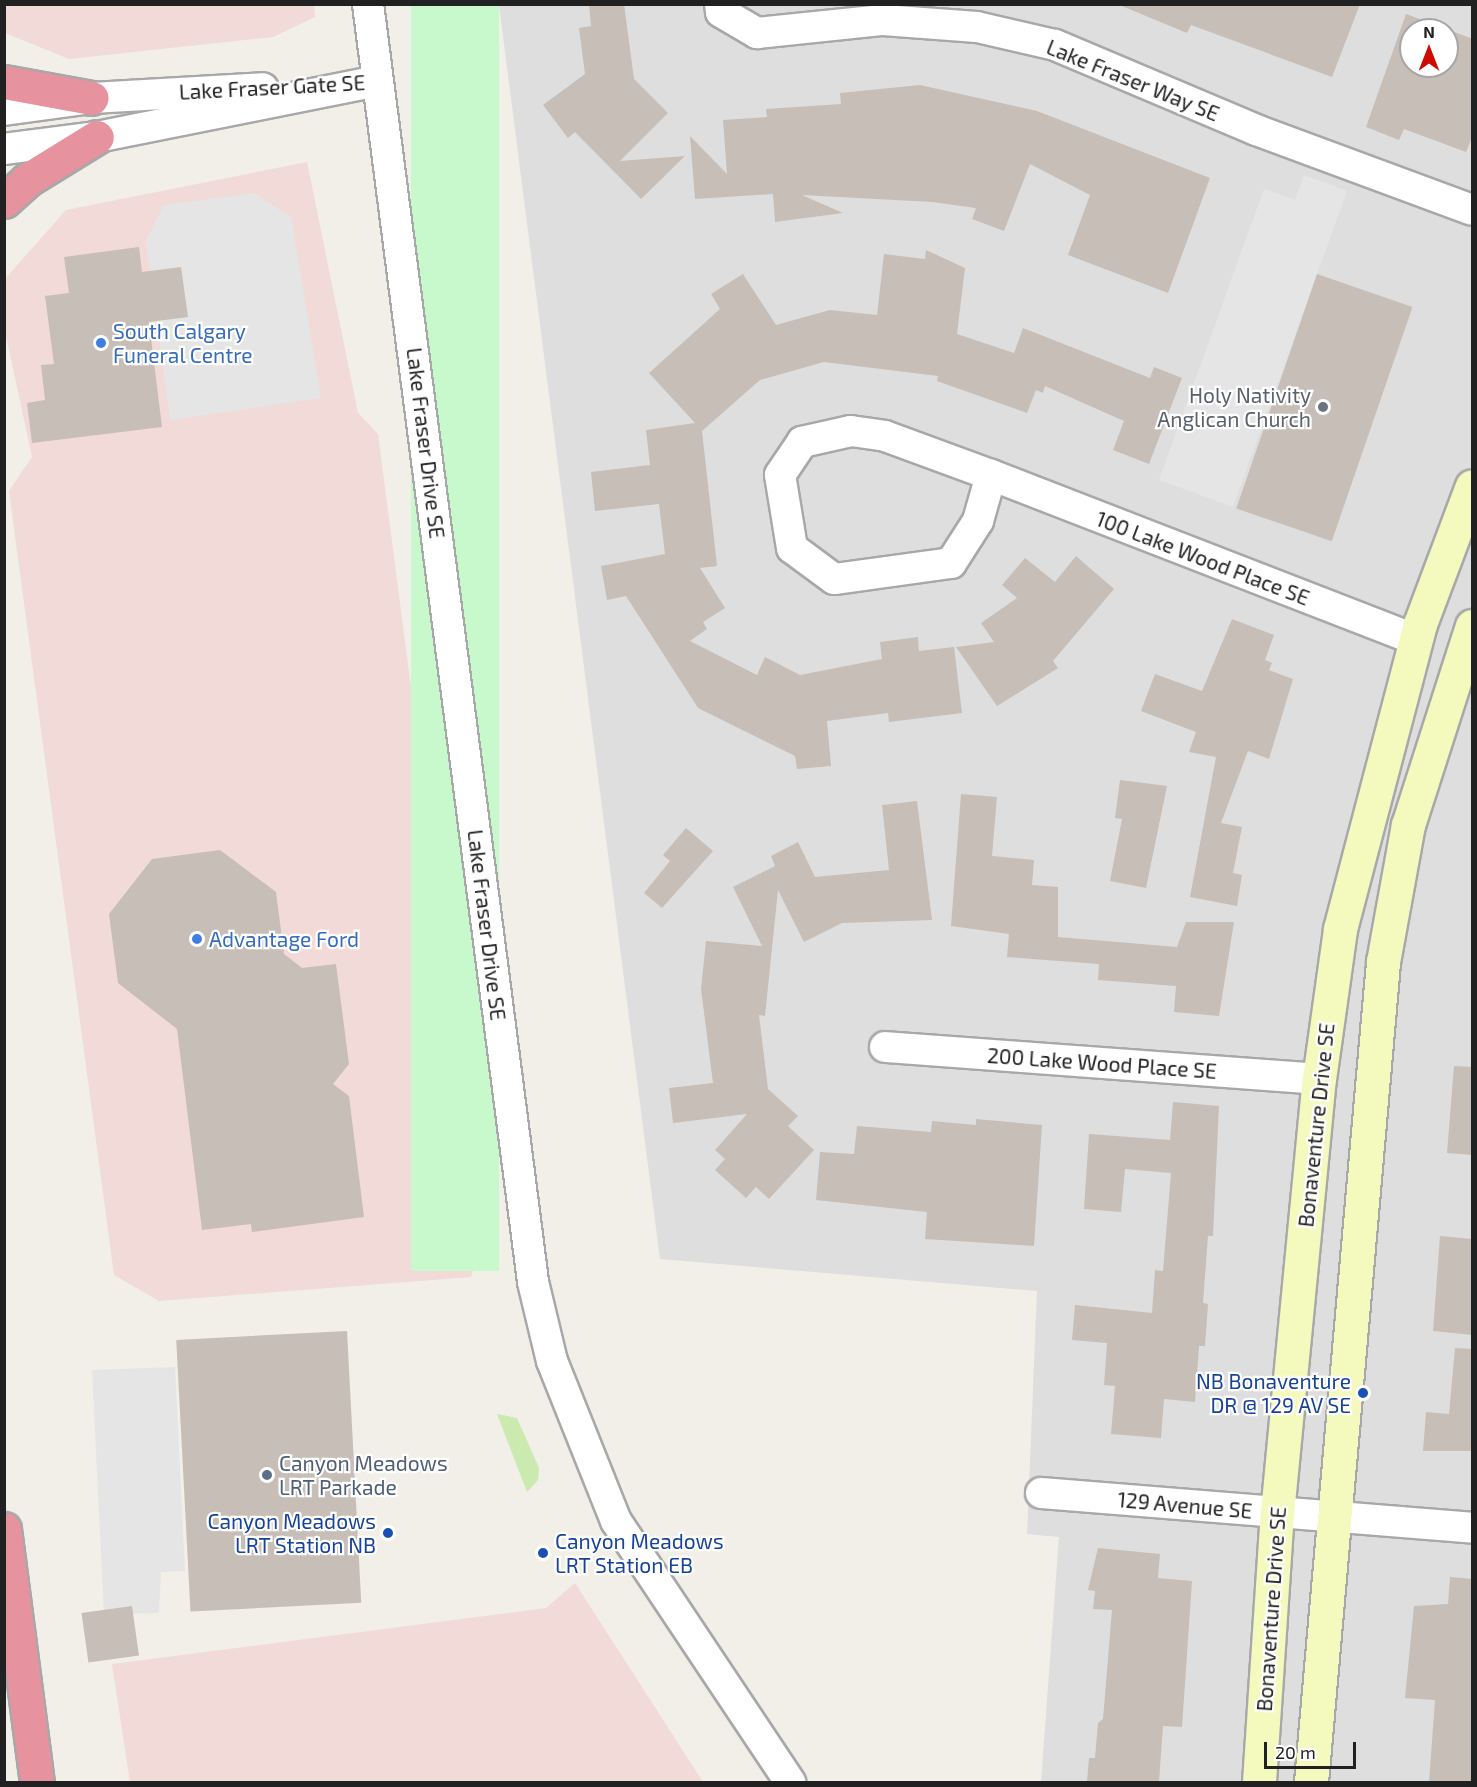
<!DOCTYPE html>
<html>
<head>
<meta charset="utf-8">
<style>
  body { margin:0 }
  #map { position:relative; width:1477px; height:1787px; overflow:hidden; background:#f1efe8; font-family:"Exo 2",sans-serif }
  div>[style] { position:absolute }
  .residential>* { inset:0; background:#dfdede }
  .commercial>* { inset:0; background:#f1dad8 }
  .grass>* { inset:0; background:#caeaaf }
  .park>* { inset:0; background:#c7f9cd; transform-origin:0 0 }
  .parking>* { inset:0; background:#e5e5e5 }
  .building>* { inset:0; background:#c6beb7; transform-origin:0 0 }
  .roads { filter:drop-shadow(2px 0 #a8a8a8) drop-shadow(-2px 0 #a8a8a8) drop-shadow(0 2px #a8a8a8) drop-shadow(0 -2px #a8a8a8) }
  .street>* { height:30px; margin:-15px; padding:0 15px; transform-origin:15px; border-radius:15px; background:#fff }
  .secondary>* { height:33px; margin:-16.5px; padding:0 16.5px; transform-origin:16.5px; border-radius:16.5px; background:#f4f9be }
  .highway>* { height:33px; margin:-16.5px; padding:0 16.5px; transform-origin:16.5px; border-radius:16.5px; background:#e6929f }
  .dots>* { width:16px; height:16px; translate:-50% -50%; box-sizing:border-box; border:3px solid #fff; border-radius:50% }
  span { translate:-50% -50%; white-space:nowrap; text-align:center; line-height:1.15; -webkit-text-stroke:4.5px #fff; paint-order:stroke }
  .street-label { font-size:21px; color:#212121 }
  .shop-label { font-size:21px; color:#366cbe }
  .left { translate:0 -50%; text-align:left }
  .worship-label { font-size:21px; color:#5b616d }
  .right { translate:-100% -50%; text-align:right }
  .transit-label { font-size:21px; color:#164399 }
  .service-label { font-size:21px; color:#4e5e75 }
  .frame { position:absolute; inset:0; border:6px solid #212121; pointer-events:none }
  .north { position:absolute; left:1399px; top:18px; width:60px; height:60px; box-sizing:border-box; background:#fff; border:2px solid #a6a6a6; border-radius:50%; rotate:0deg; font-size:16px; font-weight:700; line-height:24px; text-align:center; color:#212121 }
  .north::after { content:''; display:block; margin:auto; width:21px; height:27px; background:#cf0a03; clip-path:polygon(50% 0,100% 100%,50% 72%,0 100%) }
  .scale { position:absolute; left:1264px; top:1742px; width:92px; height:27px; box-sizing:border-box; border:3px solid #212121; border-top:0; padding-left:8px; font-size:18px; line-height:21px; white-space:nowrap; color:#212121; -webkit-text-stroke:4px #fff; paint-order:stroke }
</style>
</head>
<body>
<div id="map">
  <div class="residential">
    <div style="clip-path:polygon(evenodd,499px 5px,1472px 5px,1472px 1782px,1041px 1782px,1059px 1537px,1027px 1534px,1037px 1291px,660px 1259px,499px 5px,1411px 30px,1447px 30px,1447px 66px,1411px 66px,1411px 30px)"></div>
  </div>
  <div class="commercial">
    <div style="clip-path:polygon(314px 5px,315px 17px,273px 37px,69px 59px,5px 33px,5px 5px)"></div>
    <div style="clip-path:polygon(307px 162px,358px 413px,378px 434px,483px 1241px,471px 1277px,159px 1301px,114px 1275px,9px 491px,32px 457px,5px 331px,4px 280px,66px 210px)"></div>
    <div style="clip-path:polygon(575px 1583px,703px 1782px,130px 1782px,112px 1664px,546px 1608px)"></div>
  </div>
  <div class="grass">
    <div style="clip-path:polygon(497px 1414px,517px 1418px,539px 1468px,538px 1480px,527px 1492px)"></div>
  </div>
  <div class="park">
    <div style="left:411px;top:5px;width:88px;height:1266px"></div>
  </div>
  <div class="parking">
    <div style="clip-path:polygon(1304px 175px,1347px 191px,1233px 507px,1159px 480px,1264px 189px,1295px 200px)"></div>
    <div style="clip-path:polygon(254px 193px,291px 217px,321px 398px,170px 420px,146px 241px,164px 205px)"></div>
    <div style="clip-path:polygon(175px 1367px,185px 1571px,161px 1572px,159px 1613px,104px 1614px,92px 1370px)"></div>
  </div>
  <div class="building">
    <div style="clip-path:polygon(589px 4px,624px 4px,634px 79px,668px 113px,620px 161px,685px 156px,641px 199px,575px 132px,568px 138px,543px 105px,585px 74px,579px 28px,591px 26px)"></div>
    <div style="clip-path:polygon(1117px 4px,1360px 4px,1332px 77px,1191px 25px,1187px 33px)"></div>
    <div style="clip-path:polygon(evenodd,1406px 14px,1473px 39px,1473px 135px,1466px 152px,1404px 129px,1399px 140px,1366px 127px,1406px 14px,1411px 30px,1447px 30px,1447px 66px,1411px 66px,1411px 30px)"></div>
    <div style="clip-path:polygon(920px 85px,1037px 111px,1210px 178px,1168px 293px,1068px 255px,1090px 195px,1030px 164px,1004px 231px,972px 219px,976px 208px,932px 202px,802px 195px,843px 213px,775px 222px,773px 194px,695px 199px,690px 136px,727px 174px,723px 120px,767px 117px,766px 109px,841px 104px,840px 93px)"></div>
    <div style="clip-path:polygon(139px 247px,142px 272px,181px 267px,188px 317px,149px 322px,162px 427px,32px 443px,27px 403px,45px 400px,41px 365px,54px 364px,45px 296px,69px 293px,64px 257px)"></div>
    <div style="clip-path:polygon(926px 250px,965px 268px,957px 334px,1014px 353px,1023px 328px,1150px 378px,1154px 367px,1182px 378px,1149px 464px,1113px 450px,1124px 421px,1045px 386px,1043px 393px,1036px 390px,1027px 413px,937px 381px,938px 376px,824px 362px,760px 380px,702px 431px,717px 566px,700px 568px,725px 608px,703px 622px,707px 629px,690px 641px,757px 675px,765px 657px,800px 675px,882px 659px,880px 642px,918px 637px,919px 651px,954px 647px,962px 713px,889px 722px,888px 713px,827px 721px,831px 766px,797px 769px,795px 756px,698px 708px,626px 596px,607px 600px,601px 566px,665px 554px,659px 504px,595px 511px,591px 472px,650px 465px,646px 430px,695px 423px,649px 373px,720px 309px,711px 294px,743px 274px,776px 325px,830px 310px,877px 315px,884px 254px,925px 259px)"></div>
    <div style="left:1317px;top:274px;width:101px;height:248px;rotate:19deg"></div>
    <div style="clip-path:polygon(1076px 556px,1114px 589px,1053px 661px,1058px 668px,997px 706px,956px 647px,994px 642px,981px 623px,1017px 598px,1002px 585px,1025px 558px,1055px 582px)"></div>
    <div style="clip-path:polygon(1232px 619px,1274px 635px,1265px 660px,1272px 663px,1269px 670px,1293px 679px,1269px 759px,1248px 751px,1221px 823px,1242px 827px,1233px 873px,1242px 875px,1237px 906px,1190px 897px,1216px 757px,1189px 752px,1196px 732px,1141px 711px,1155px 674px,1202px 691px)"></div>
    <div style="clip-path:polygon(1120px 780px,1167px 786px,1146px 888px,1110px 881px,1122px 819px,1115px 818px)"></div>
    <div style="clip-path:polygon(961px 794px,997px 797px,992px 856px,1034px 860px,1032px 885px,1058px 887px,1058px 937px,1177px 947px,1186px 922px,1234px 922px,1219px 1016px,1174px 1012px,1176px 986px,1098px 980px,1099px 964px,1007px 957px,1009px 934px,951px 926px)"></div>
    <div style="clip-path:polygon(917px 801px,932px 920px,842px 923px,804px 942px,778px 890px,765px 1016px,759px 1015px,768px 1089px,798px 1116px,788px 1126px,814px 1150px,769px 1199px,756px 1187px,746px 1198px,715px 1170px,725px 1159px,715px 1150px,747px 1114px,673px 1123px,669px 1088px,713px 1083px,701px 989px,706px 941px,762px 946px,733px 887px,775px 866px,771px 856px,798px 842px,815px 877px,889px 870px,882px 805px)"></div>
    <div style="clip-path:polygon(686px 828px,713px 851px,662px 908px,644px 893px,670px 861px,663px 855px)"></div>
    <div style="clip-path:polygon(220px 850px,276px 892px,284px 954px,302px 968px,336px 964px,349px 1064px,333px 1084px,349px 1096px,364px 1217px,252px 1232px,251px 1224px,202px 1230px,177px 1029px,118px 983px,109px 914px,152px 859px)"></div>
    <div style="clip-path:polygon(1454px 1066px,1473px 1067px,1473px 1155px,1447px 1153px)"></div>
    <div style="clip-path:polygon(1173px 1102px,1219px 1106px,1213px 1236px,1208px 1236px,1203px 1303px,1208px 1304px,1205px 1346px,1199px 1346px,1195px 1402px,1164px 1399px,1161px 1438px,1111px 1434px,1115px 1386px,1104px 1385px,1107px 1343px,1072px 1340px,1075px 1305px,1152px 1313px,1155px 1270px,1163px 1271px,1171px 1173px,1125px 1169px,1121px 1212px,1084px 1209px,1089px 1134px,1170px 1140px)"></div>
    <div style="clip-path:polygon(976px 1119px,1042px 1125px,1034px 1246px,925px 1239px,927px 1212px,816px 1200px,820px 1152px,854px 1154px,857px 1126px,931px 1132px,932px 1121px,976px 1125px)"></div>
    <div style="clip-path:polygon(1440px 1236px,1473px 1239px,1473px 1335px,1433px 1331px)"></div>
    <div style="left:347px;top:1331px;width:272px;height:171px;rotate:87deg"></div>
    <div style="clip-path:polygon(1455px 1348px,1473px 1349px,1473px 1451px,1423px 1451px,1426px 1412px,1449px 1414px)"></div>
    <div style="clip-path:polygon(1098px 1548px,1160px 1554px,1158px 1578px,1192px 1581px,1182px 1727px,1163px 1726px,1159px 1782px,1087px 1782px,1089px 1758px,1095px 1758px,1098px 1723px,1103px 1719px,1112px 1610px,1093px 1609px,1095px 1591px,1088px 1590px)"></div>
    <div style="clip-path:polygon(1450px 1577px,1473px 1579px,1473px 1782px,1429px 1782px,1435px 1700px,1405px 1698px,1414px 1606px,1448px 1604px)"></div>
    <div style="left:132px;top:1606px;width:50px;height:51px;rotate:82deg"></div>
  </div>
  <div class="roads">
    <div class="street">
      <div style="left:368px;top:4px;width:1289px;rotate:82.64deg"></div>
      <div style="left:533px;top:1282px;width:81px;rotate:76.5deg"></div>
      <div style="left:552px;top:1361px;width:172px;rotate:68.2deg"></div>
      <div style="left:616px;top:1521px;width:314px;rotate:56.3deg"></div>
      <div style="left:720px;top:4px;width:8px;rotate:83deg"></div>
      <div style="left:721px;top:12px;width:42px;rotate:30.3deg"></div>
      <div style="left:757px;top:33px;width:127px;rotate:-5.9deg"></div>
      <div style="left:883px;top:20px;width:94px;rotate:4.3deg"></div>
      <div style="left:977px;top:27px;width:80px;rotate:13deg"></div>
      <div style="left:1055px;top:45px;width:218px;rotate:22.9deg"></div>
      <div style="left:1256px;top:130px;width:230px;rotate:20.3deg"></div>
      <div style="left:4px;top:110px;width:89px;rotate:-7.8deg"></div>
      <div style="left:92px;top:98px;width:171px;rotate:-3.3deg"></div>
      <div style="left:4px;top:149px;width:94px;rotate:-7.4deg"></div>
      <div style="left:97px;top:137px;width:286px;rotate:-11.3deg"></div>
      <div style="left:991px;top:475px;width:48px;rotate:105.8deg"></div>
      <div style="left:978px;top:521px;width:50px;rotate:122.7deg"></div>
      <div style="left:951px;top:563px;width:118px;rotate:172.2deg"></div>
      <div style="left:834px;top:579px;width:52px;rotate:-143.6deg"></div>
      <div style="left:792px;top:548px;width:74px;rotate:-99.3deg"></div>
      <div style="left:780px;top:475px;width:40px;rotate:-56deg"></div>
      <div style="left:802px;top:442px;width:50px;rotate:-12.7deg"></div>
      <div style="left:851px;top:431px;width:34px;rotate:8deg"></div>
      <div style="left:885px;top:436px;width:113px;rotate:20.2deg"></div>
      <div style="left:991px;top:475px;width:456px;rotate:21.2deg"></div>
      <div style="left:885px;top:1047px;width:435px;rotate:4.2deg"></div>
      <div style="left:1041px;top:1493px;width:432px;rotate:4.6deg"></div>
    </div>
    <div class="secondary">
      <div style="left:1259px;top:1782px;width:270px;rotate:-86.2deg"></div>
      <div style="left:1277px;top:1513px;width:436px;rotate:-84.5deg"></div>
      <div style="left:1319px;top:1079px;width:151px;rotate:-82deg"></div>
      <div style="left:1340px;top:929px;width:315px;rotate:-75.3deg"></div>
      <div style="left:1420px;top:624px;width:147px;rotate:-69.4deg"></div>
      <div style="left:1311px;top:1782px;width:823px;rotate:-84.98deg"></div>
      <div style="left:1383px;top:962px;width:139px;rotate:-79.7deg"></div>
      <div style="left:1408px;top:825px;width:209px;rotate:-72.2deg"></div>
    </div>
    <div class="highway">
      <div style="left:4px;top:82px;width:89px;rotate:10.3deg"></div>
      <div style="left:4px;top:201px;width:31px;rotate:-42deg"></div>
      <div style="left:27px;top:180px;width:82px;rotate:-31.6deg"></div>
      <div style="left:4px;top:1529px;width:255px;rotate:82.6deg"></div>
    </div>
  </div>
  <div class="dots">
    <div style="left:101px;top:343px;background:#3f7fe0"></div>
    <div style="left:1323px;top:407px;background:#6b7280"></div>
    <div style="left:197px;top:939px;background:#3f7fe0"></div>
    <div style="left:1363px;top:1393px;background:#1a4fb4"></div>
    <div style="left:267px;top:1475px;background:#5c6f8a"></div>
    <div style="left:388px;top:1533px;background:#1a4fb4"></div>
    <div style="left:543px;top:1553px;background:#1a4fb4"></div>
  </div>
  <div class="street-label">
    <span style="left:1133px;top:80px;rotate:22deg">Lake Fraser Way SE</span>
    <span style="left:272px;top:87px;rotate:-3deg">Lake Fraser Gate SE</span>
    <span style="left:426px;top:443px;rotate:83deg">Lake Fraser Drive SE</span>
    <span style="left:1203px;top:558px;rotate:21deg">100 Lake Wood Place SE</span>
    <span style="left:487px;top:925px;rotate:83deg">Lake Fraser Drive SE</span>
    <span style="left:1102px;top:1063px;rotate:4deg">200 Lake Wood Place SE</span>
    <span style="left:1316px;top:1125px;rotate:-84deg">Bonaventure Drive SE</span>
    <span style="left:1185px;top:1505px;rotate:5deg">129 Avenue SE</span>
    <span style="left:1271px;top:1609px;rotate:-86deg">Bonaventure Drive SE</span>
  </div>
  <div class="shop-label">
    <span class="left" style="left:113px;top:343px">South Calgary<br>Funeral Centre</span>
    <span class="left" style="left:209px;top:939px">Advantage Ford</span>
  </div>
  <div class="worship-label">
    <span class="right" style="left:1311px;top:407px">Holy Nativity<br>Anglican Church</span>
  </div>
  <div class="transit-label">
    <span class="right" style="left:1351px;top:1393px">NB Bonaventure<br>DR @ 129 AV SE</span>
    <span class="right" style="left:376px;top:1533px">Canyon Meadows<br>LRT Station NB</span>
    <span class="left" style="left:555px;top:1553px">Canyon Meadows<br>LRT Station EB</span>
  </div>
  <div class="service-label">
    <span class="left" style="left:279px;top:1475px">Canyon Meadows<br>LRT Parkade</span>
  </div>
  <div class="frame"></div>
  <div class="north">N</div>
  <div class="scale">20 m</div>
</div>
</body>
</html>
